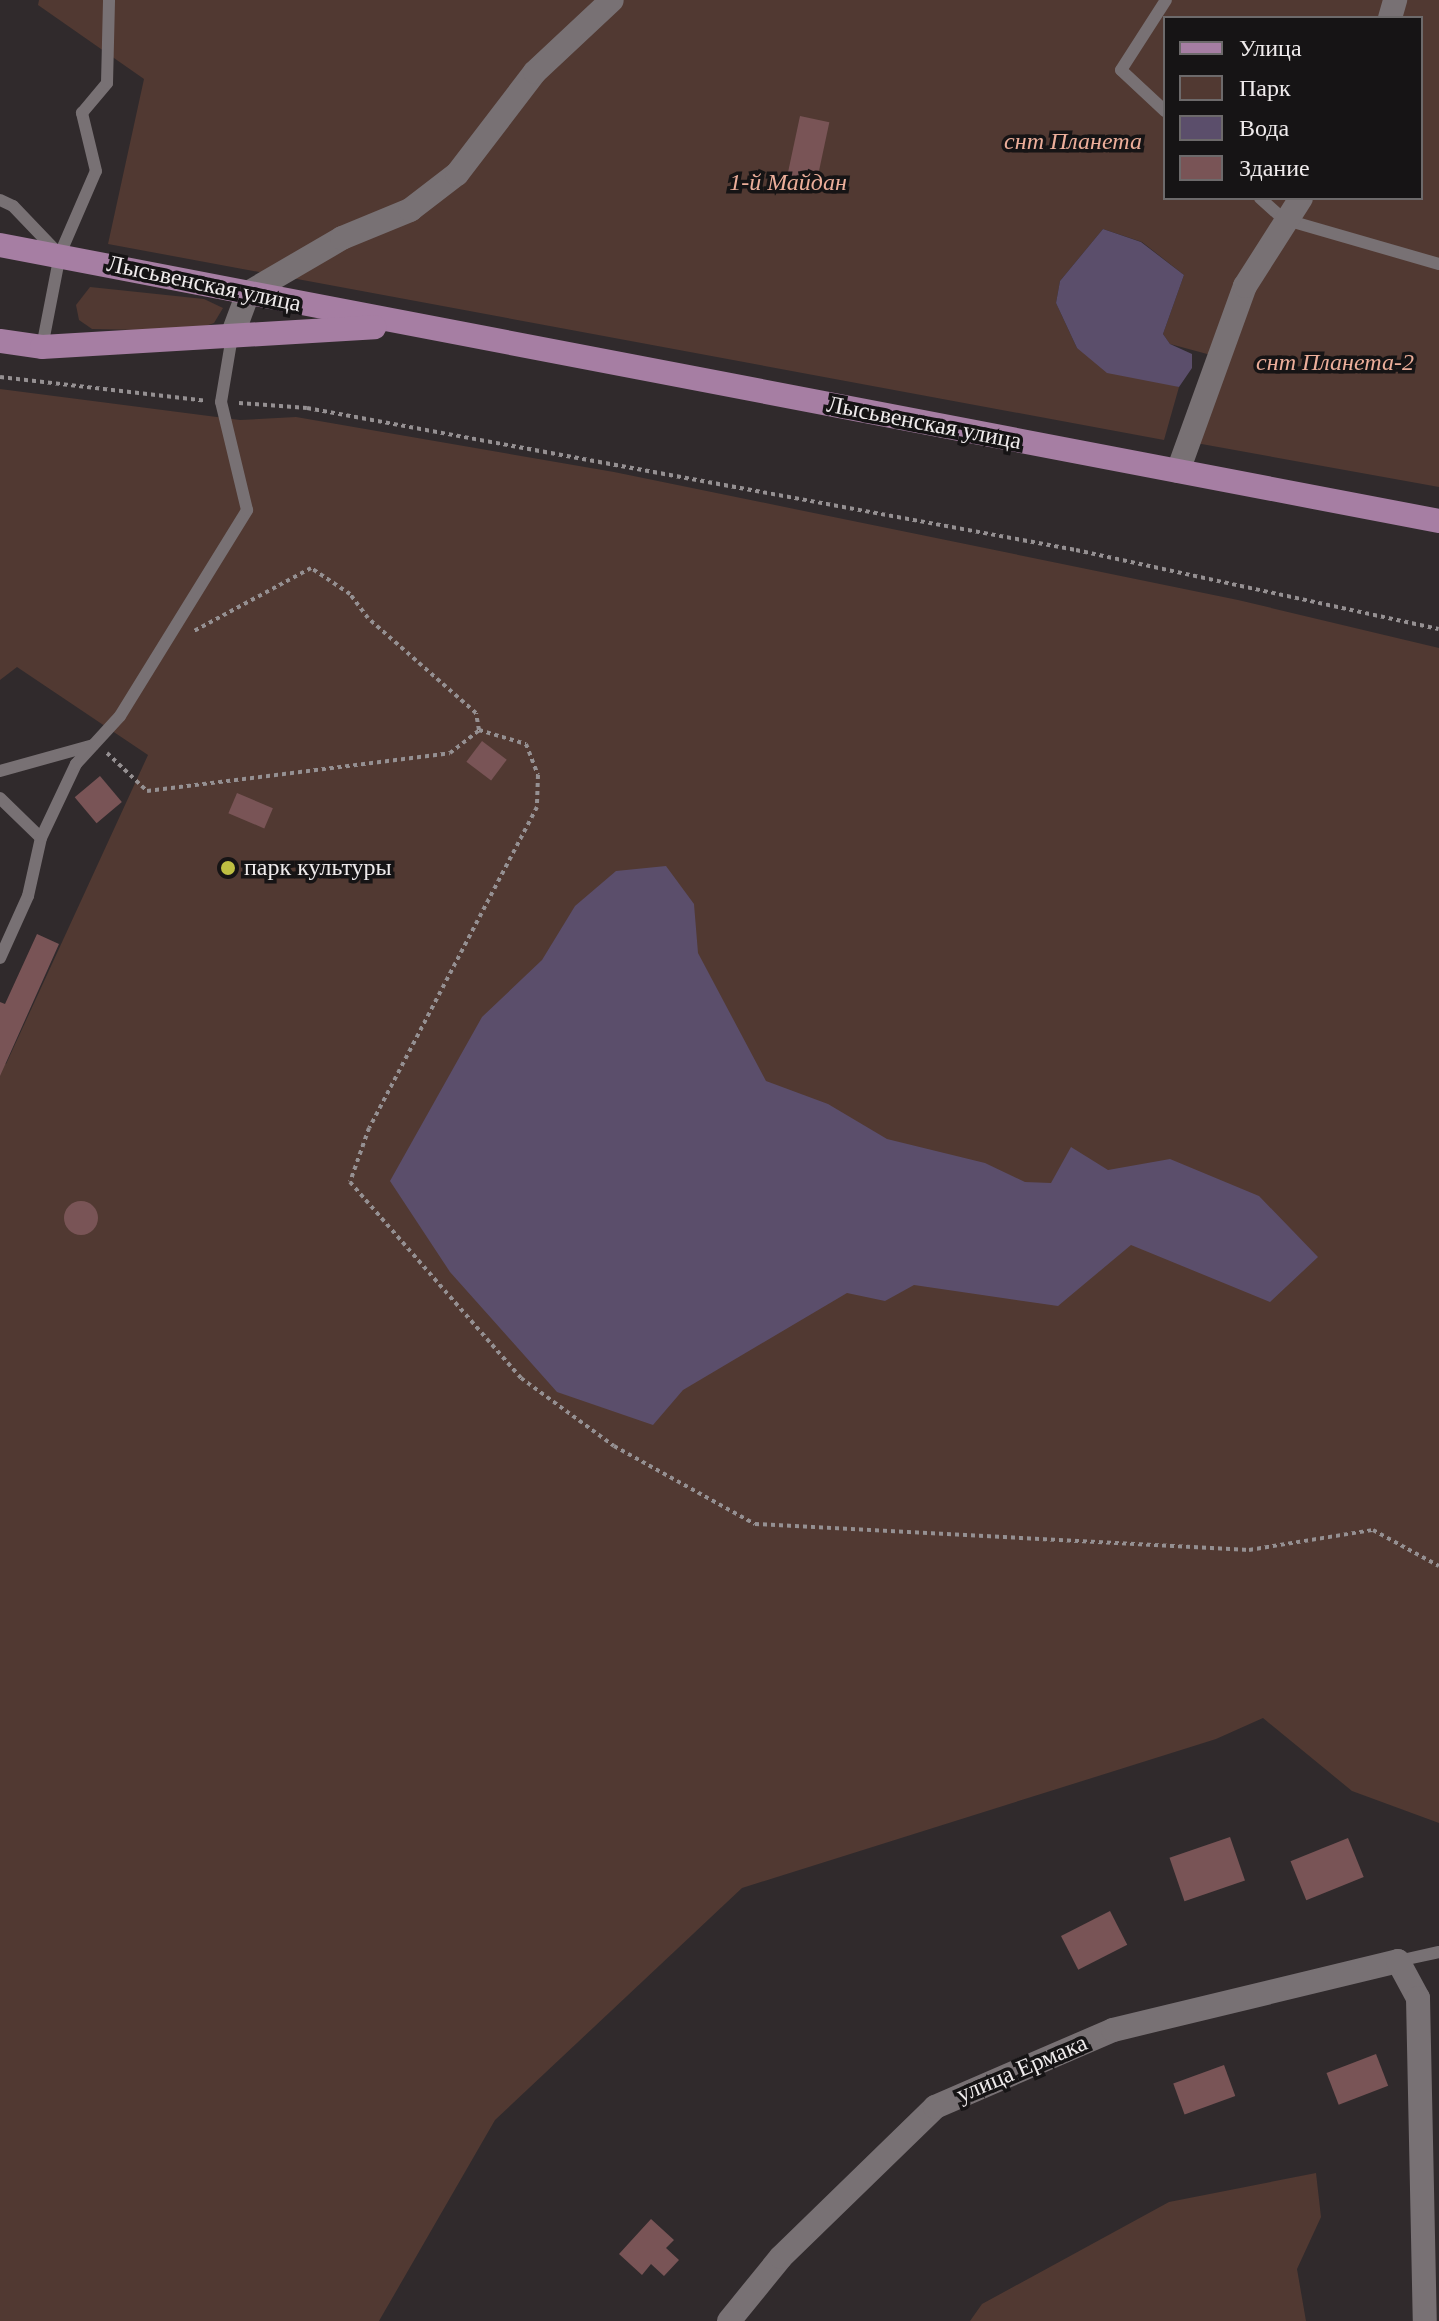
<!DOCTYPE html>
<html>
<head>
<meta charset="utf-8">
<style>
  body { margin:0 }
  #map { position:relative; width:1439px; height:2321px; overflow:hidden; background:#302a2c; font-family:Georgia,serif }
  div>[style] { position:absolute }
  .green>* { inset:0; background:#513932 }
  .water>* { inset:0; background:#5b4e6b }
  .building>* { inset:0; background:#795456; transform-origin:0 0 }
  .round { border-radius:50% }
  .path>* { height:4px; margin-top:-2px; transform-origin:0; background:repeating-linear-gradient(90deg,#959092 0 4px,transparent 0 8px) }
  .lane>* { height:12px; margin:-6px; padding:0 6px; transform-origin:6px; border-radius:6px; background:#787174 }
  .street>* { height:24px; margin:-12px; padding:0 12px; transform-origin:12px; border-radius:12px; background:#787174 }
  .primary>* { height:24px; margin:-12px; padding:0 12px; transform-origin:12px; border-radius:12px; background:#a67ea3 }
  .dots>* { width:22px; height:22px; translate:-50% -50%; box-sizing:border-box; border:4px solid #161415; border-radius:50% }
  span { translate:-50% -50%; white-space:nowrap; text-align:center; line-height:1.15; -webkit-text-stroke:7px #161415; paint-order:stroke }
  .park-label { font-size:24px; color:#ecae9a; font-style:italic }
  .street-label { font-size:24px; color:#efebec }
  .poi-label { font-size:24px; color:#efebec }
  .left { translate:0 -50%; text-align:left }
  .legend { position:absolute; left:1163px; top:16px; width:260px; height:184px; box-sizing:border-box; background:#161415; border:2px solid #6d6a6b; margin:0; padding:10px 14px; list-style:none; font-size:24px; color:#efebec }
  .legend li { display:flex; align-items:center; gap:16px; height:40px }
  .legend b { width:40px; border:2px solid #6d6a6b }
</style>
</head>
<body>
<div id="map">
  <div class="green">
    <div style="clip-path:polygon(evenodd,39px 0,1439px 0,1439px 487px,1196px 443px,1222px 358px,1170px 344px,1163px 334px,1184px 275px,1142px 242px,1103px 229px,1060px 281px,1056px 303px,1077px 348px,1179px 387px,1164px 440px,108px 244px,144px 79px,38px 5px,39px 0,1165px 18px,1421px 18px,1421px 198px,1165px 198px,1165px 18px)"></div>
    <div style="clip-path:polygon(90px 287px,204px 299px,223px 308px,214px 323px,192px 331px,92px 329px,79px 320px,76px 305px)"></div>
    <div style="clip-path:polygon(0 389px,240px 420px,296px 417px,614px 472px,1238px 600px,1439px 648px,1439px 1823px,1352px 1791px,1263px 1718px,1216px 1739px,742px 1888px,495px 2120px,379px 2321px,0 2321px,0 1062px,6px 1064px,148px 755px,17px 667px,0 680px)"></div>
    <div style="clip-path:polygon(1316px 2173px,1321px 2217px,1297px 2269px,1306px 2321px,970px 2321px,982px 2304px,1169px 2202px)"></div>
  </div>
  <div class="water">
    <div style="clip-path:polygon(1103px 229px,1141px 242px,1184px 275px,1163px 334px,1170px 344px,1192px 354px,1192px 368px,1179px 387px,1107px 373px,1077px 348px,1056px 303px,1060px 281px)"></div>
    <div style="clip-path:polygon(666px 866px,694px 904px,698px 953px,766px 1081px,828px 1104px,887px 1139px,985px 1163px,1025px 1182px,1051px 1183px,1071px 1147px,1108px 1170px,1170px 1159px,1259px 1196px,1318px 1257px,1270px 1302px,1131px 1245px,1058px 1306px,914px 1285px,885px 1301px,847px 1293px,683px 1390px,653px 1425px,557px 1392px,450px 1272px,390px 1181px,482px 1017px,542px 960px,575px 906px,616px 871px)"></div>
  </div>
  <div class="building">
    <div style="left:800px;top:116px;width:30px;height:67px;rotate:12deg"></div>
    <div style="left:482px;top:741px;width:31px;height:26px;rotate:37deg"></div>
    <div style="left:100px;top:776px;width:34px;height:33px;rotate:50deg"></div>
    <div style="left:237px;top:793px;width:39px;height:22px;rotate:23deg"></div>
    <div style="clip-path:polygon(37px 934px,59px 944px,0 1076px,0 1002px,5px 1004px)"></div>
    <div class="round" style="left:64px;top:1201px;width:34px;height:34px"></div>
    <div style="left:1230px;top:1837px;width:46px;height:64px;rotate:71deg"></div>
    <div style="left:1348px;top:1838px;width:42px;height:62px;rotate:68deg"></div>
    <div style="left:1110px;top:1911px;width:38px;height:55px;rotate:63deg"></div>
    <div style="left:1376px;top:2054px;width:34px;height:53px;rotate:69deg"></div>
    <div style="left:1224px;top:2065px;width:33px;height:54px;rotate:70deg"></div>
    <div style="clip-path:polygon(651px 2219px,674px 2240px,666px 2248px,679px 2260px,664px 2276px,651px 2264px,642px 2275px,619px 2254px)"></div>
  </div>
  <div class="path">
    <div style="left:0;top:377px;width:207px;rotate:6.6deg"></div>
    <div style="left:239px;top:403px;width:68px;rotate:4.2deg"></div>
    <div style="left:307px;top:408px;width:782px;rotate:10.46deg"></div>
    <div style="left:1076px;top:550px;width:371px;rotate:12.3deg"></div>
    <div style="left:479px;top:730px;width:49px;rotate:16.6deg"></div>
    <div style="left:526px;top:744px;width:33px;rotate:69deg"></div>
    <div style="left:538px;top:775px;width:32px;rotate:92deg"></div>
    <div style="left:537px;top:807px;width:362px;rotate:117.6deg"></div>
    <div style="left:369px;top:1128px;width:57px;rotate:109.4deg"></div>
    <div style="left:350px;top:1182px;width:260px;rotate:48.9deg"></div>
    <div style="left:521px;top:1378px;width:115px;rotate:36.2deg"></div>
    <div style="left:614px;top:1446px;width:161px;rotate:29deg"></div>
    <div style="left:755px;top:1524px;width:495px;rotate:3deg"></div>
    <div style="left:1249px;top:1550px;width:126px;rotate:-9.2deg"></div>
    <div style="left:1373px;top:1530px;width:75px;rotate:28.6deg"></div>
    <div style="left:107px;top:753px;width:55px;rotate:43.5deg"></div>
    <div style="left:147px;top:791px;width:305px;rotate:-7.1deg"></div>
    <div style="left:450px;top:753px;width:37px;rotate:-38deg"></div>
    <div style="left:479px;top:730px;width:17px;rotate:-100deg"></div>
    <div style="left:476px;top:713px;width:144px;rotate:-138.7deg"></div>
    <div style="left:368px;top:618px;width:30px;rotate:-127deg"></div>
    <div style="left:350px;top:594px;width:47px;rotate:-146.3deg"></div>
    <div style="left:311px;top:568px;width:135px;rotate:151.7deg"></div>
  </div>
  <div class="lane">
    <div style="left:1165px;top:111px;width:60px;rotate:-137deg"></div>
    <div style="left:1121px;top:70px;width:83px;rotate:-57.3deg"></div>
    <div style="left:1260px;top:198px;width:31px;rotate:42deg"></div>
    <div style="left:1283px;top:219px;width:162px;rotate:16.1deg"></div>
    <div style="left:0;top:200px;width:14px;rotate:25deg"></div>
    <div style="left:13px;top:206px;width:64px;rotate:46.3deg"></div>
    <div style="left:42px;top:347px;width:95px;rotate:-79deg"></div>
    <div style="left:60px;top:254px;width:90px;rotate:-66.6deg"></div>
    <div style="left:96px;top:171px;width:60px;rotate:-103.6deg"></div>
    <div style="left:82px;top:113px;width:39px;rotate:-50deg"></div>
    <div style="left:107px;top:83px;width:83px;rotate:-88.6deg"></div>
    <div style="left:0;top:771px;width:97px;rotate:-15.6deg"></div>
    <div style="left:0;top:798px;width:57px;rotate:44.3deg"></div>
    <div style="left:0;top:958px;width:68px;rotate:-65.7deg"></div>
    <div style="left:28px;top:896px;width:59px;rotate:-77.4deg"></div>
    <div style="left:41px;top:838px;width:82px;rotate:-64.7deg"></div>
    <div style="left:76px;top:764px;width:65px;rotate:-47.5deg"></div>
    <div style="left:120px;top:716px;width:242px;rotate:-58.3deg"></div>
    <div style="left:247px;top:510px;width:111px;rotate:-103.5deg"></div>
    <div style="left:221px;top:402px;width:67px;rotate:-80.5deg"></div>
    <div style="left:1398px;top:1961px;width:42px;rotate:-12.4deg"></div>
  </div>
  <div class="street">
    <div style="left:1390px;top:18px;width:19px;rotate:-74deg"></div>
    <div style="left:232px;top:336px;width:46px;rotate:-69.6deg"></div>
    <div style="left:248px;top:293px;width:109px;rotate:-30.3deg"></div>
    <div style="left:342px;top:238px;width:74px;rotate:-22.4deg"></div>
    <div style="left:410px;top:210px;width:59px;rotate:-37.5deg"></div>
    <div style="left:457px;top:174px;width:128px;rotate:-52.6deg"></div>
    <div style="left:535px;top:72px;width:105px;rotate:-43.1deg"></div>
    <div style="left:1178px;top:471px;width:197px;rotate:-70.1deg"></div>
    <div style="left:1245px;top:286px;width:104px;rotate:-57.5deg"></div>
    <div style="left:729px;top:2321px;width:82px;rotate:-50.9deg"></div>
    <div style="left:781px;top:2257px;width:215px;rotate:-44.2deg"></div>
    <div style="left:935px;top:2107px;width:194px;rotate:-23.4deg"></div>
    <div style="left:1113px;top:2030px;width:293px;rotate:-13.6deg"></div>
    <div style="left:1398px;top:1961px;width:42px;rotate:61.6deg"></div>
    <div style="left:1418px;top:1998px;width:323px;rotate:88.8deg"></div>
  </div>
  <div class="primary">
    <div style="left:0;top:245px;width:1465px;rotate:10.86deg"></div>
    <div style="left:0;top:341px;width:42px;rotate:8.1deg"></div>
    <div style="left:42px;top:347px;width:333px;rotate:-3.4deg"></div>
  </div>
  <div class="dots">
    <div style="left:228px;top:868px;background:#bebf42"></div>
  </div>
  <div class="park-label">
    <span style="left:1073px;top:142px">снт Планета</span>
    <span style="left:788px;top:183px">1-й Майдан</span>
    <span style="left:1335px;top:363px">снт Планета-2</span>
  </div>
  <div class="street-label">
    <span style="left:204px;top:284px;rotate:12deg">Лысьвенская улица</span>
    <span style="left:924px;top:423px;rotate:11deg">Лысьвенская улица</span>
    <span style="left:1022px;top:2069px;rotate:-23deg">улица Ермака</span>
  </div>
  <div class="poi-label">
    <span class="left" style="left:244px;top:868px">парк культуры</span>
  </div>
  <ul class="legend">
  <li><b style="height:10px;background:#a67ea3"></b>Улица</li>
  <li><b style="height:22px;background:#513932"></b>Парк</li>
  <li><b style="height:22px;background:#5b4e6b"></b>Вода</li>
  <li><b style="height:22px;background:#795456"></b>Здание</li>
  </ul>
</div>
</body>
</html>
